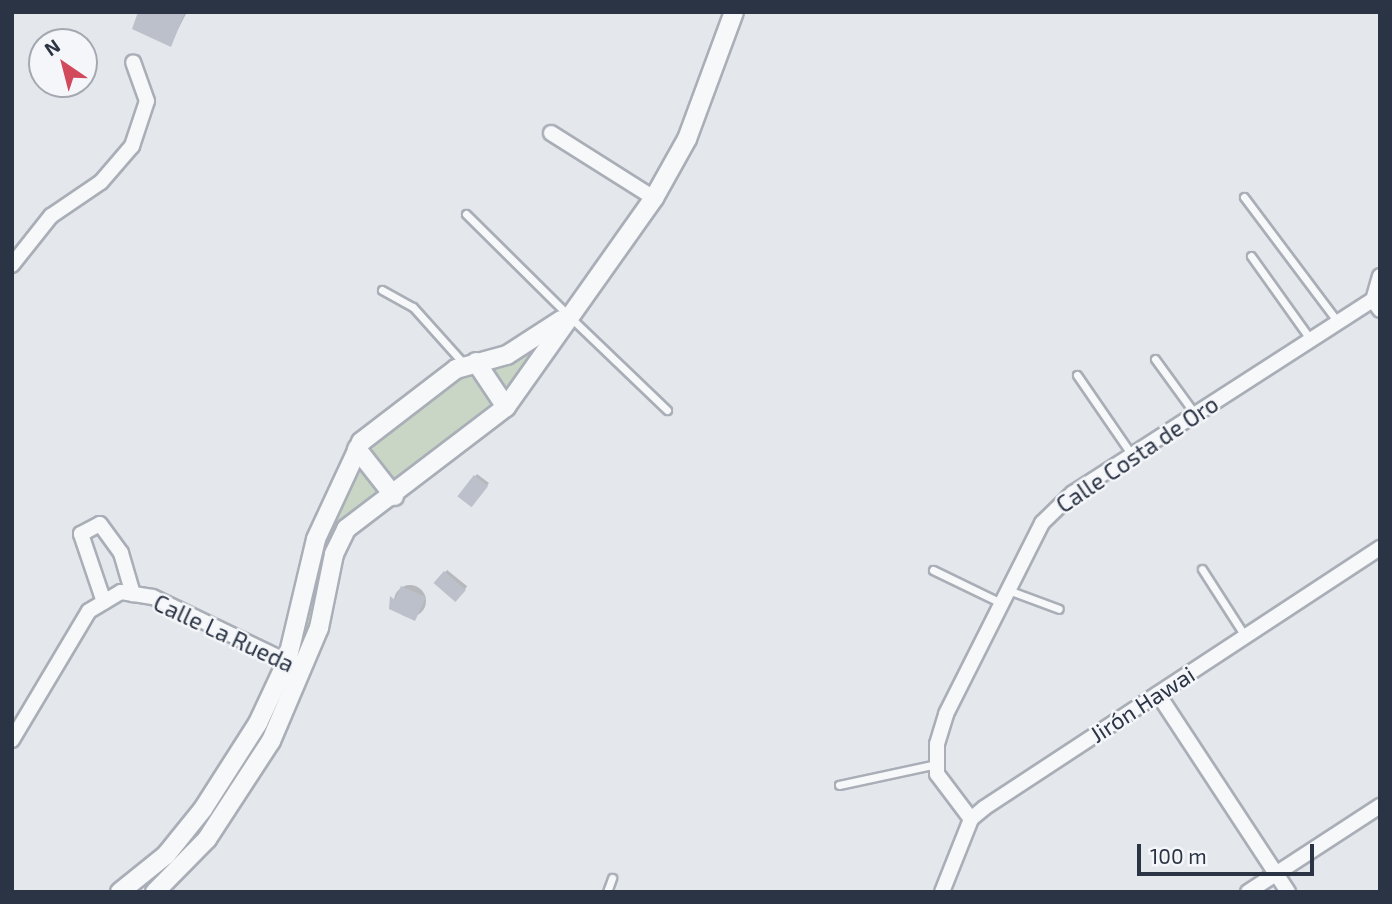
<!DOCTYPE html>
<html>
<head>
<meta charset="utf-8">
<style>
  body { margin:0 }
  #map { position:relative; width:1392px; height:904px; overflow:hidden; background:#e4e7ec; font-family:"Exo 2",sans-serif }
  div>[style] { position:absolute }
  .green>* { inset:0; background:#c9d6c5 }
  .shadow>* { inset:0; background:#0003; transform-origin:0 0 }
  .round { border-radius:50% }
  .building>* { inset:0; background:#bbc0ca; transform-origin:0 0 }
  .roads { filter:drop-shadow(2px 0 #a9aeb7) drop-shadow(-2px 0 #a9aeb7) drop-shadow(0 2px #a9aeb7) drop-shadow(0 -2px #a9aeb7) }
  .service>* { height:7px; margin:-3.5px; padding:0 3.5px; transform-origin:3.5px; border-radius:3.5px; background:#f7f8fa }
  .minor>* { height:14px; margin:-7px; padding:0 7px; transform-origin:7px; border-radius:7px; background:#f7f8fa }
  .tertiary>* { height:18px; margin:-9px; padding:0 9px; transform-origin:9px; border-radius:9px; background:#f7f8fa }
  span { translate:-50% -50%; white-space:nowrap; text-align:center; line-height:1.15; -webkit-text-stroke:5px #f4f6f9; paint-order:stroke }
  .street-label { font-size:23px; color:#2b3445 }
  .frame { position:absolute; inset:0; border:14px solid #2b3445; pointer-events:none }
  .north { position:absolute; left:28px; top:28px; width:70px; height:70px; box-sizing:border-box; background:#f4f6f9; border:2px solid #a4a8b1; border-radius:50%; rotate:325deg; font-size:19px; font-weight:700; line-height:28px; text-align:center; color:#2b3445 }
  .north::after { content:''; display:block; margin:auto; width:24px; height:32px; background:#d1495b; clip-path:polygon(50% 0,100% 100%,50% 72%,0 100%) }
  .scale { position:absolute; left:1137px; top:844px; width:177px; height:32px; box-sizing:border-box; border:4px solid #2b3445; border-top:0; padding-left:9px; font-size:21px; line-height:24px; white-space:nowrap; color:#2b3445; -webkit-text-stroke:5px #f4f6f9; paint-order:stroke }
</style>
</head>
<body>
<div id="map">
  <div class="green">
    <div style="clip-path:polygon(532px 352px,508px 393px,503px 393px,488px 366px)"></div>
    <div style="clip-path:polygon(463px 373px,472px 374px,495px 407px,395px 482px,371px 453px,374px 442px)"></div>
    <div style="clip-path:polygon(359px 467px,383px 496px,349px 520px,301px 662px,295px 660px,323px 538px)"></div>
  </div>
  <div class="shadow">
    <div style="clip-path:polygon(140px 12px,187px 12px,170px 45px)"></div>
    <div style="left:477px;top:474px;width:15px;height:28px;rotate:37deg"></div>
    <div style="left:447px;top:570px;width:26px;height:17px;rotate:39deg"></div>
    <div class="round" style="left:394px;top:585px;width:32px;height:32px"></div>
  </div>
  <div class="building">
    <div style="clip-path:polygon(138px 12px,185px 12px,171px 47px,132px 29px)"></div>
    <div style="left:474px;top:475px;width:18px;height:27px;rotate:38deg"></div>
    <div style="left:444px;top:571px;width:29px;height:16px;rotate:41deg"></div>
    <div style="clip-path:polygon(401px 586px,426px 597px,415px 621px,389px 609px,390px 596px,395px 600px)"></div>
  </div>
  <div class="roads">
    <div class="service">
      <div style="left:1244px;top:197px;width:156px;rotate:53.1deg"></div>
      <div style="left:466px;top:214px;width:144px;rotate:44.7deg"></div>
      <div style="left:1251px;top:256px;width:103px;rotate:54.5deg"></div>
      <div style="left:382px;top:290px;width:35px;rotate:29deg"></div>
      <div style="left:413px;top:307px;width:78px;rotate:48.1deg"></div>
      <div style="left:571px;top:318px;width:133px;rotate:43.8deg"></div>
      <div style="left:1155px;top:359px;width:68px;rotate:54deg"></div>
      <div style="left:1077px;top:375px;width:97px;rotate:55.5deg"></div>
      <div style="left:1202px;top:569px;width:80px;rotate:57.3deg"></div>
      <div style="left:933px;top:570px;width:76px;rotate:25.9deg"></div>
      <div style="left:1008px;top:590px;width:54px;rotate:20.4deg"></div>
      <div style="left:839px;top:785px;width:100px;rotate:-12.1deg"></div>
      <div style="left:607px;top:892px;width:15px;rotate:-70deg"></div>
    </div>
    <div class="minor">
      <div style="left:551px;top:133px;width:122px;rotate:32.3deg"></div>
      <div style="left:12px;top:265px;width:63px;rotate:-51.5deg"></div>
      <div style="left:51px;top:216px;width:60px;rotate:-34.2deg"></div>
      <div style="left:101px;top:182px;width:48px;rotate:-49.3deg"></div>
      <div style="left:132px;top:146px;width:47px;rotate:-71.6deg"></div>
      <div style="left:147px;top:101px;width:41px;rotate:-109.7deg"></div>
      <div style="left:1380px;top:276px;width:25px;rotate:106deg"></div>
      <div style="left:1373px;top:300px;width:12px;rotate:55deg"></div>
      <div style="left:104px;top:602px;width:72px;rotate:-108.7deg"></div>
      <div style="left:81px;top:534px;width:21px;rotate:-28deg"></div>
      <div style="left:100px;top:524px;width:36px;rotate:54deg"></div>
      <div style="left:121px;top:553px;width:43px;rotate:73.7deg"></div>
      <div style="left:1158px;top:694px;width:237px;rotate:56.7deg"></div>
      <div style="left:12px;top:740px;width:150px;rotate:-59.2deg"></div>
      <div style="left:89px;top:611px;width:37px;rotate:-31deg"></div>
      <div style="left:121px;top:592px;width:32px;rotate:9deg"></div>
      <div style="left:153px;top:597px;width:157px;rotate:25.7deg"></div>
      <div style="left:971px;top:819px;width:56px;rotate:-127.1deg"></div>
      <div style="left:937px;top:774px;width:30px;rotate:-90deg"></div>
      <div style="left:937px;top:744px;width:31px;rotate:-73deg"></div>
      <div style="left:946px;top:714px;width:214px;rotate:-63.3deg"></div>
      <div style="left:1042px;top:523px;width:43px;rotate:-44.1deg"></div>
      <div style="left:1073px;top:493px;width:357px;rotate:-32.8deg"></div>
      <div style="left:942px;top:892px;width:79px;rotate:-68.3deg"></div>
      <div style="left:971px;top:819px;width:17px;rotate:-40deg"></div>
      <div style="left:984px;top:808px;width:474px;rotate:-33.3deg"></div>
      <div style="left:1248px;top:892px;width:158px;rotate:-33.1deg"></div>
    </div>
    <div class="tertiary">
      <div style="left:476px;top:362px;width:54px;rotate:56.3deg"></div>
      <div style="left:357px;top:449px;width:60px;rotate:51.8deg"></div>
      <div style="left:120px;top:892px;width:59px;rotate:-38.8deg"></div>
      <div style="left:166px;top:855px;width:59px;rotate:-51.2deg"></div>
      <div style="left:203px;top:809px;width:102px;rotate:-57.4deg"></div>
      <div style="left:258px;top:723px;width:68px;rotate:-64.9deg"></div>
      <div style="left:287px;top:661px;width:125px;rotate:-76.6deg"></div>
      <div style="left:316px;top:539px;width:107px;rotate:-65.1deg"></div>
      <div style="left:361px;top:442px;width:120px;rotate:-37.5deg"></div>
      <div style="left:456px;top:369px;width:53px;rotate:-15.4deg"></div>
      <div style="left:507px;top:355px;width:64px;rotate:-32.9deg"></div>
      <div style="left:155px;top:892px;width:74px;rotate:-45.5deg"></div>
      <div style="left:207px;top:839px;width:117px;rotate:-56.9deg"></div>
      <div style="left:271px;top:741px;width:123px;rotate:-67deg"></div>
      <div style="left:319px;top:628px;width:76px;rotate:-78.5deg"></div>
      <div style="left:334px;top:554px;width:28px;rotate:-64deg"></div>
      <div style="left:346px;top:529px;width:201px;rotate:-37.3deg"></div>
      <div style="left:506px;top:407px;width:256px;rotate:-54.7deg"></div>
      <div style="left:654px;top:198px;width:68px;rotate:-60.8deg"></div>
      <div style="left:687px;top:139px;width:135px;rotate:-69.7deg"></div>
    </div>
  </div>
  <div class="street-label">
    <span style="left:1137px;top:454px;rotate:-34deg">Calle Costa de Oro</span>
    <span style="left:224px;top:633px;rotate:25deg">Calle La Rueda</span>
    <span style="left:1142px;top:704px;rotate:-33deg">Jirón Hawai</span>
  </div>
  <div class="frame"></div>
  <div class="north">N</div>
  <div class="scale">100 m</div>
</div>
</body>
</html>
